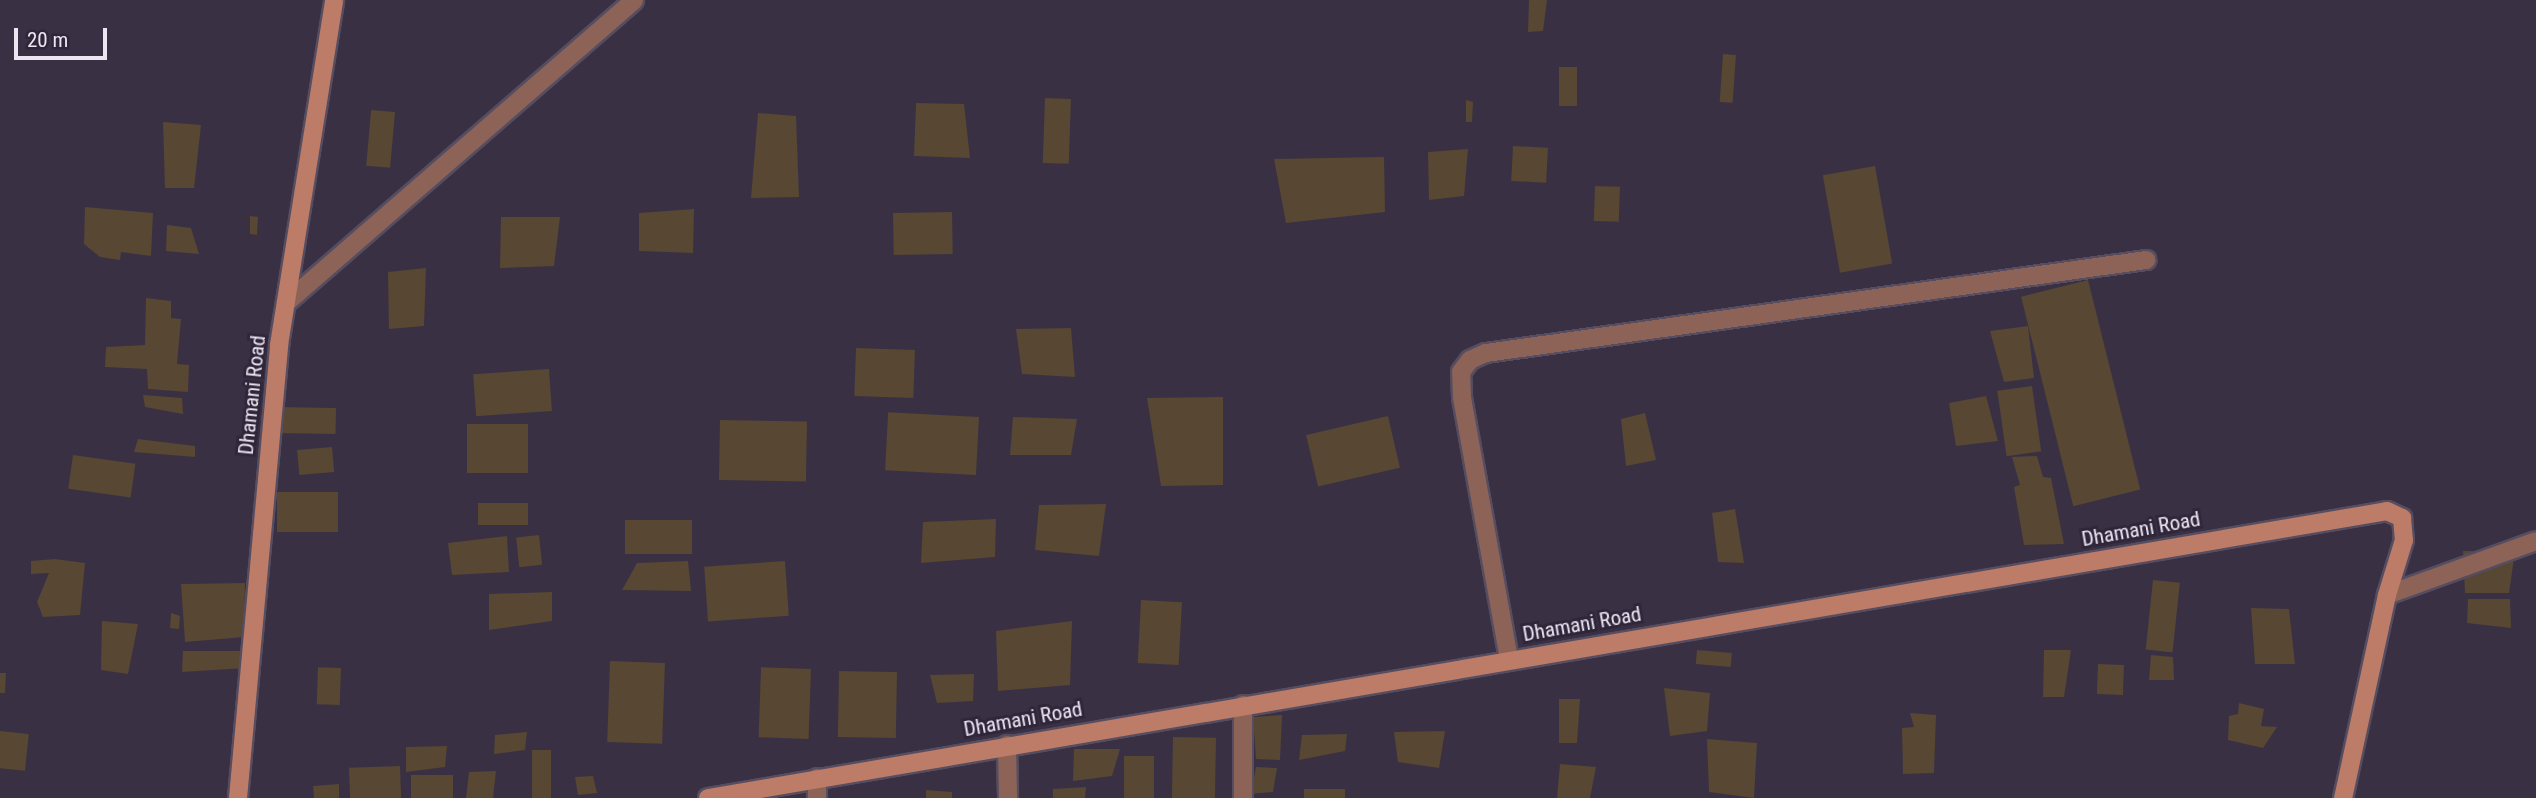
<!DOCTYPE html>
<html>
<head>
<meta charset="utf-8">
<style>
  body { margin:0 }
  #map { position:relative; width:2536px; height:798px; overflow:hidden; background:#393044; font-family:"Roboto Condensed",sans-serif }
  div>[style] { position:absolute }
  .building>* { inset:0; background:#574733; transform-origin:0 0 }
  .roads { filter:drop-shadow(2px 0 #564d60) drop-shadow(-2px 0 #564d60) drop-shadow(0 2px #564d60) drop-shadow(0 -2px #564d60) }
  .street>* { height:18px; margin:-9px; padding:0 9px; transform-origin:9px; border-radius:9px; background:#8c6356 }
  .secondary>* { height:18px; margin:-9px; padding:0 9px; transform-origin:9px; border-radius:9px; background:#bd7c67 }
  span { translate:-50% -50%; white-space:nowrap; text-align:center; line-height:1.15; -webkit-text-stroke:6px #2f2639; paint-order:stroke }
  .street-label { font-size:21px; color:#ece6f3 }
  .scale { position:absolute; left:14px; top:28px; width:93px; height:32px; box-sizing:border-box; border:4px solid #ece6f3; border-top:0; padding-left:9px; font-size:21px; line-height:24px; white-space:nowrap; color:#ece6f3; -webkit-text-stroke:5px #2f2639; paint-order:stroke }
</style>
</head>
<body>
<div id="map">
  <div class="building">
    <div style="clip-path:polygon(1529px 0,1547px 0,1543px 31px,1528px 32px)"></div>
    <div style="left:1723px;top:54px;width:13px;height:48px;rotate:4deg"></div>
    <div style="left:1559px;top:67px;width:18px;height:39px"></div>
    <div style="left:1045px;top:98px;width:26px;height:65px;rotate:2deg"></div>
    <div style="clip-path:polygon(1466px 100px,1473px 102px,1472px 122px,1466px 122px)"></div>
    <div style="clip-path:polygon(916px 103px,964px 104px,970px 158px,914px 156px)"></div>
    <div style="left:395px;top:112px;width:56px;height:24px;rotate:95deg"></div>
    <div style="clip-path:polygon(758px 113px,796px 116px,799px 197px,751px 198px)"></div>
    <div style="clip-path:polygon(163px 122px,201px 125px,194px 188px,165px 188px)"></div>
    <div style="left:1513px;top:146px;width:35px;height:35px;rotate:3deg"></div>
    <div style="clip-path:polygon(1468px 149px,1464px 196px,1429px 200px,1428px 152px)"></div>
    <div style="clip-path:polygon(1384px 157px,1385px 212px,1286px 223px,1274px 159px)"></div>
    <div style="left:1875px;top:166px;width:99px;height:53px;rotate:80deg"></div>
    <div style="left:1595px;top:186px;width:25px;height:35px;rotate:2deg"></div>
    <div style="clip-path:polygon(85px 207px,153px 213px,151px 256px,121px 252px,120px 260px,100px 257px,84px 244px)"></div>
    <div style="clip-path:polygon(694px 209px,693px 253px,639px 251px,639px 213px)"></div>
    <div style="left:952px;top:212px;width:42px;height:59px;rotate:89deg"></div>
    <div style="clip-path:polygon(250px 216px,258px 217px,257px 235px,250px 234px)"></div>
    <div style="clip-path:polygon(501px 217px,560px 217px,554px 266px,500px 268px)"></div>
    <div style="clip-path:polygon(167px 225px,191px 228px,199px 254px,166px 251px)"></div>
    <div style="clip-path:polygon(426px 268px,424px 326px,389px 329px,388px 272px)"></div>
    <div style="left:2088px;top:280px;width:216px;height:69px;rotate:76deg"></div>
    <div style="clip-path:polygon(146px 298px,171px 301px,171px 318px,181px 319px,177px 364px,189px 365px,188px 392px,148px 389px,147px 369px,105px 367px,106px 347px,145px 345px)"></div>
    <div style="clip-path:polygon(2028px 326px,2034px 378px,2004px 382px,1990px 331px)"></div>
    <div style="clip-path:polygon(1071px 328px,1075px 377px,1022px 374px,1016px 329px)"></div>
    <div style="left:856px;top:348px;width:59px;height:48px;rotate:2deg"></div>
    <div style="left:549px;top:369px;width:42px;height:76px;rotate:86deg"></div>
    <div style="left:2032px;top:386px;width:66px;height:35px;rotate:82deg"></div>
    <div style="clip-path:polygon(143px 395px,182px 398px,183px 414px,145px 407px)"></div>
    <div style="clip-path:polygon(1986px 396px,1998px 441px,1956px 446px,1949px 403px)"></div>
    <div style="clip-path:polygon(1223px 397px,1223px 485px,1161px 486px,1147px 398px)"></div>
    <div style="left:279px;top:407px;width:57px;height:26px;rotate:1deg"></div>
    <div style="clip-path:polygon(1645px 413px,1656px 460px,1626px 466px,1621px 419px)"></div>
    <div style="left:1388px;top:416px;width:53px;height:84px;rotate:77deg"></div>
    <div style="left:979px;top:417px;width:58px;height:91px;rotate:93deg"></div>
    <div style="clip-path:polygon(1013px 417px,1077px 419px,1071px 455px,1010px 455px)"></div>
    <div style="left:720px;top:420px;width:87px;height:60px;rotate:1deg"></div>
    <div style="left:528px;top:424px;width:49px;height:61px;rotate:90deg"></div>
    <div style="clip-path:polygon(138px 439px,195px 446px,195px 457px,134px 452px)"></div>
    <div style="left:332px;top:447px;width:25px;height:35px;rotate:85deg"></div>
    <div style="left:73px;top:455px;width:63px;height:34px;rotate:8deg"></div>
    <div style="clip-path:polygon(2037px 456px,2043px 477px,2051px 478px,2064px 544px,2024px 545px,2014px 487px,2020px 485px,2012px 457px)"></div>
    <div style="left:277px;top:492px;width:61px;height:40px"></div>
    <div style="left:528px;top:503px;width:22px;height:50px;rotate:90deg"></div>
    <div style="clip-path:polygon(1106px 504px,1099px 556px,1035px 550px,1039px 505px)"></div>
    <div style="clip-path:polygon(1735px 509px,1744px 563px,1718px 562px,1712px 513px)"></div>
    <div style="clip-path:polygon(996px 519px,995px 557px,921px 563px,923px 522px)"></div>
    <div style="left:625px;top:520px;width:67px;height:34px"></div>
    <div style="left:539px;top:535px;width:30px;height:23px;rotate:84deg"></div>
    <div style="clip-path:polygon(507px 536px,509px 572px,452px 575px,448px 543px)"></div>
    <div style="clip-path:polygon(2463px 551px,2515px 551px,2509px 593px,2465px 593px)"></div>
    <div style="clip-path:polygon(55px 559px,85px 563px,80px 615px,43px 617px,37px 602px,49px 573px,31px 574px,31px 561px)"></div>
    <div style="clip-path:polygon(688px 561px,691px 591px,622px 590px,637px 563px)"></div>
    <div style="left:785px;top:561px;width:55px;height:81px;rotate:86deg"></div>
    <div style="left:2153px;top:580px;width:27px;height:70px;rotate:6deg"></div>
    <div style="clip-path:polygon(245px 583px,244px 637px,185px 642px,181px 584px)"></div>
    <div style="clip-path:polygon(552px 592px,552px 621px,489px 630px,489px 594px)"></div>
    <div style="clip-path:polygon(2468px 599px,2510px 599px,2511px 628px,2467px 623px)"></div>
    <div style="left:1141px;top:600px;width:41px;height:63px;rotate:3deg"></div>
    <div style="clip-path:polygon(2251px 608px,2289px 609px,2295px 664px,2255px 664px)"></div>
    <div style="clip-path:polygon(171px 613px,180px 616px,179px 629px,170px 628px)"></div>
    <div style="clip-path:polygon(102px 621px,138px 624px,128px 674px,101px 670px)"></div>
    <div style="clip-path:polygon(1072px 621px,1070px 685px,998px 691px,996px 631px)"></div>
    <div style="left:1697px;top:650px;width:35px;height:14px;rotate:5deg"></div>
    <div style="clip-path:polygon(2044px 650px,2071px 650px,2064px 697px,2043px 697px)"></div>
    <div style="clip-path:polygon(183px 651px,248px 651px,246px 668px,182px 672px)"></div>
    <div style="clip-path:polygon(2151px 655px,2173px 657px,2174px 680px,2149px 680px)"></div>
    <div style="left:610px;top:661px;width:55px;height:81px;rotate:2deg"></div>
    <div style="left:2098px;top:664px;width:26px;height:30px;rotate:2deg"></div>
    <div style="left:341px;top:668px;width:37px;height:23px;rotate:92deg"></div>
    <div style="left:811px;top:669px;width:70px;height:50px;rotate:92deg"></div>
    <div style="left:839px;top:671px;width:58px;height:66px;rotate:1deg"></div>
    <div style="clip-path:polygon(0 673px,6px 673px,5px 693px,0 693px)"></div>
    <div style="clip-path:polygon(974px 674px,973px 701px,937px 703px,930px 675px)"></div>
    <div style="clip-path:polygon(1664px 688px,1710px 693px,1707px 731px,1670px 736px)"></div>
    <div style="clip-path:polygon(1559px 699px,1580px 699px,1577px 743px,1559px 743px)"></div>
    <div style="clip-path:polygon(2239px 703px,2264px 709px,2261px 726px,2277px 727px,2263px 748px,2228px 740px,2229px 716px,2238px 714px)"></div>
    <div style="clip-path:polygon(1910px 713px,1936px 715px,1934px 773px,1903px 774px,1902px 728px,1914px 727px)"></div>
    <div style="clip-path:polygon(1282px 715px,1280px 760px,1256px 759px,1253px 717px)"></div>
    <div style="left:0;top:731px;width:29px;height:37px;rotate:6deg"></div>
    <div style="clip-path:polygon(1445px 731px,1439px 768px,1398px 762px,1394px 732px)"></div>
    <div style="clip-path:polygon(527px 732px,525px 750px,494px 754px,495px 735px)"></div>
    <div style="clip-path:polygon(1347px 734px,1345px 751px,1299px 760px,1302px 735px)"></div>
    <div style="left:1173px;top:737px;width:43px;height:61px;rotate:1deg"></div>
    <div style="clip-path:polygon(1707px 739px,1757px 743px,1754px 798px,1709px 792px)"></div>
    <div style="clip-path:polygon(447px 746px,445px 767px,406px 772px,406px 747px)"></div>
    <div style="clip-path:polygon(1074px 749px,1120px 749px,1112px 776px,1073px 781px)"></div>
    <div style="left:532px;top:750px;width:19px;height:48px"></div>
    <div style="left:1154px;top:756px;width:42px;height:30px;rotate:90deg"></div>
    <div style="clip-path:polygon(1560px 764px,1596px 767px,1590px 798px,1557px 798px)"></div>
    <div style="left:400px;top:766px;width:32px;height:51px;rotate:88deg"></div>
    <div style="clip-path:polygon(1256px 767px,1277px 768px,1273px 792px,1251px 794px)"></div>
    <div style="clip-path:polygon(496px 771px,493px 798px,466px 798px,469px 772px)"></div>
    <div style="left:411px;top:775px;width:42px;height:23px"></div>
    <div style="clip-path:polygon(593px 776px,597px 793px,578px 795px,575px 777px)"></div>
    <div style="clip-path:polygon(339px 784px,339px 798px,314px 798px,313px 786px)"></div>
    <div style="clip-path:polygon(1086px 787px,1085px 798px,1053px 798px,1053px 789px)"></div>
    <div style="left:1345px;top:789px;width:9px;height:41px;rotate:90deg"></div>
    <div style="clip-path:polygon(926px 790px,952px 792px,952px 798px,926px 798px)"></div>
  </div>
  <div class="roads">
    <div class="street">
      <div style="left:286px;top:303px;width:461px;rotate:-41deg"></div>
      <div style="left:2387px;top:595px;width:158px;rotate:-19.9deg"></div>
      <div style="left:1509px;top:659px;width:266px;rotate:-100.2deg"></div>
      <div style="left:1462px;top:397px;width:25px;rotate:-92deg"></div>
      <div style="left:1461px;top:372px;width:15px;rotate:-53deg"></div>
      <div style="left:1470px;top:360px;width:17px;rotate:-24deg"></div>
      <div style="left:1486px;top:353px;width:667px;rotate:-8.02deg"></div>
      <div style="left:1243px;top:705px;width:93px;rotate:90deg"></div>
      <div style="left:1007px;top:745px;width:53px;rotate:88.9deg"></div>
      <div style="left:817px;top:778px;width:20px;rotate:90deg"></div>
    </div>
    <div class="secondary">
      <div style="left:238px;top:798px;width:455px;rotate:-84.8deg"></div>
      <div style="left:279px;top:345px;width:349px;rotate:-80.9deg"></div>
      <div style="left:708px;top:798px;width:1703px;rotate:-9.7deg"></div>
      <div style="left:2387px;top:511px;width:17px;rotate:25deg"></div>
      <div style="left:2402px;top:518px;width:22px;rotate:85deg"></div>
      <div style="left:2404px;top:540px;width:58px;rotate:107.2deg"></div>
      <div style="left:2387px;top:595px;width:208px;rotate:102.2deg"></div>
    </div>
  </div>
  <div class="street-label">
    <span style="left:252px;top:395px;rotate:-84deg">Dhamani Road</span>
    <span style="left:2141px;top:529px;rotate:-10deg">Dhamani Road</span>
    <span style="left:1582px;top:624px;rotate:-10deg">Dhamani Road</span>
    <span style="left:1023px;top:719px;rotate:-10deg">Dhamani Road</span>
  </div>
  <div class="scale">20 m</div>
</div>
</body>
</html>
